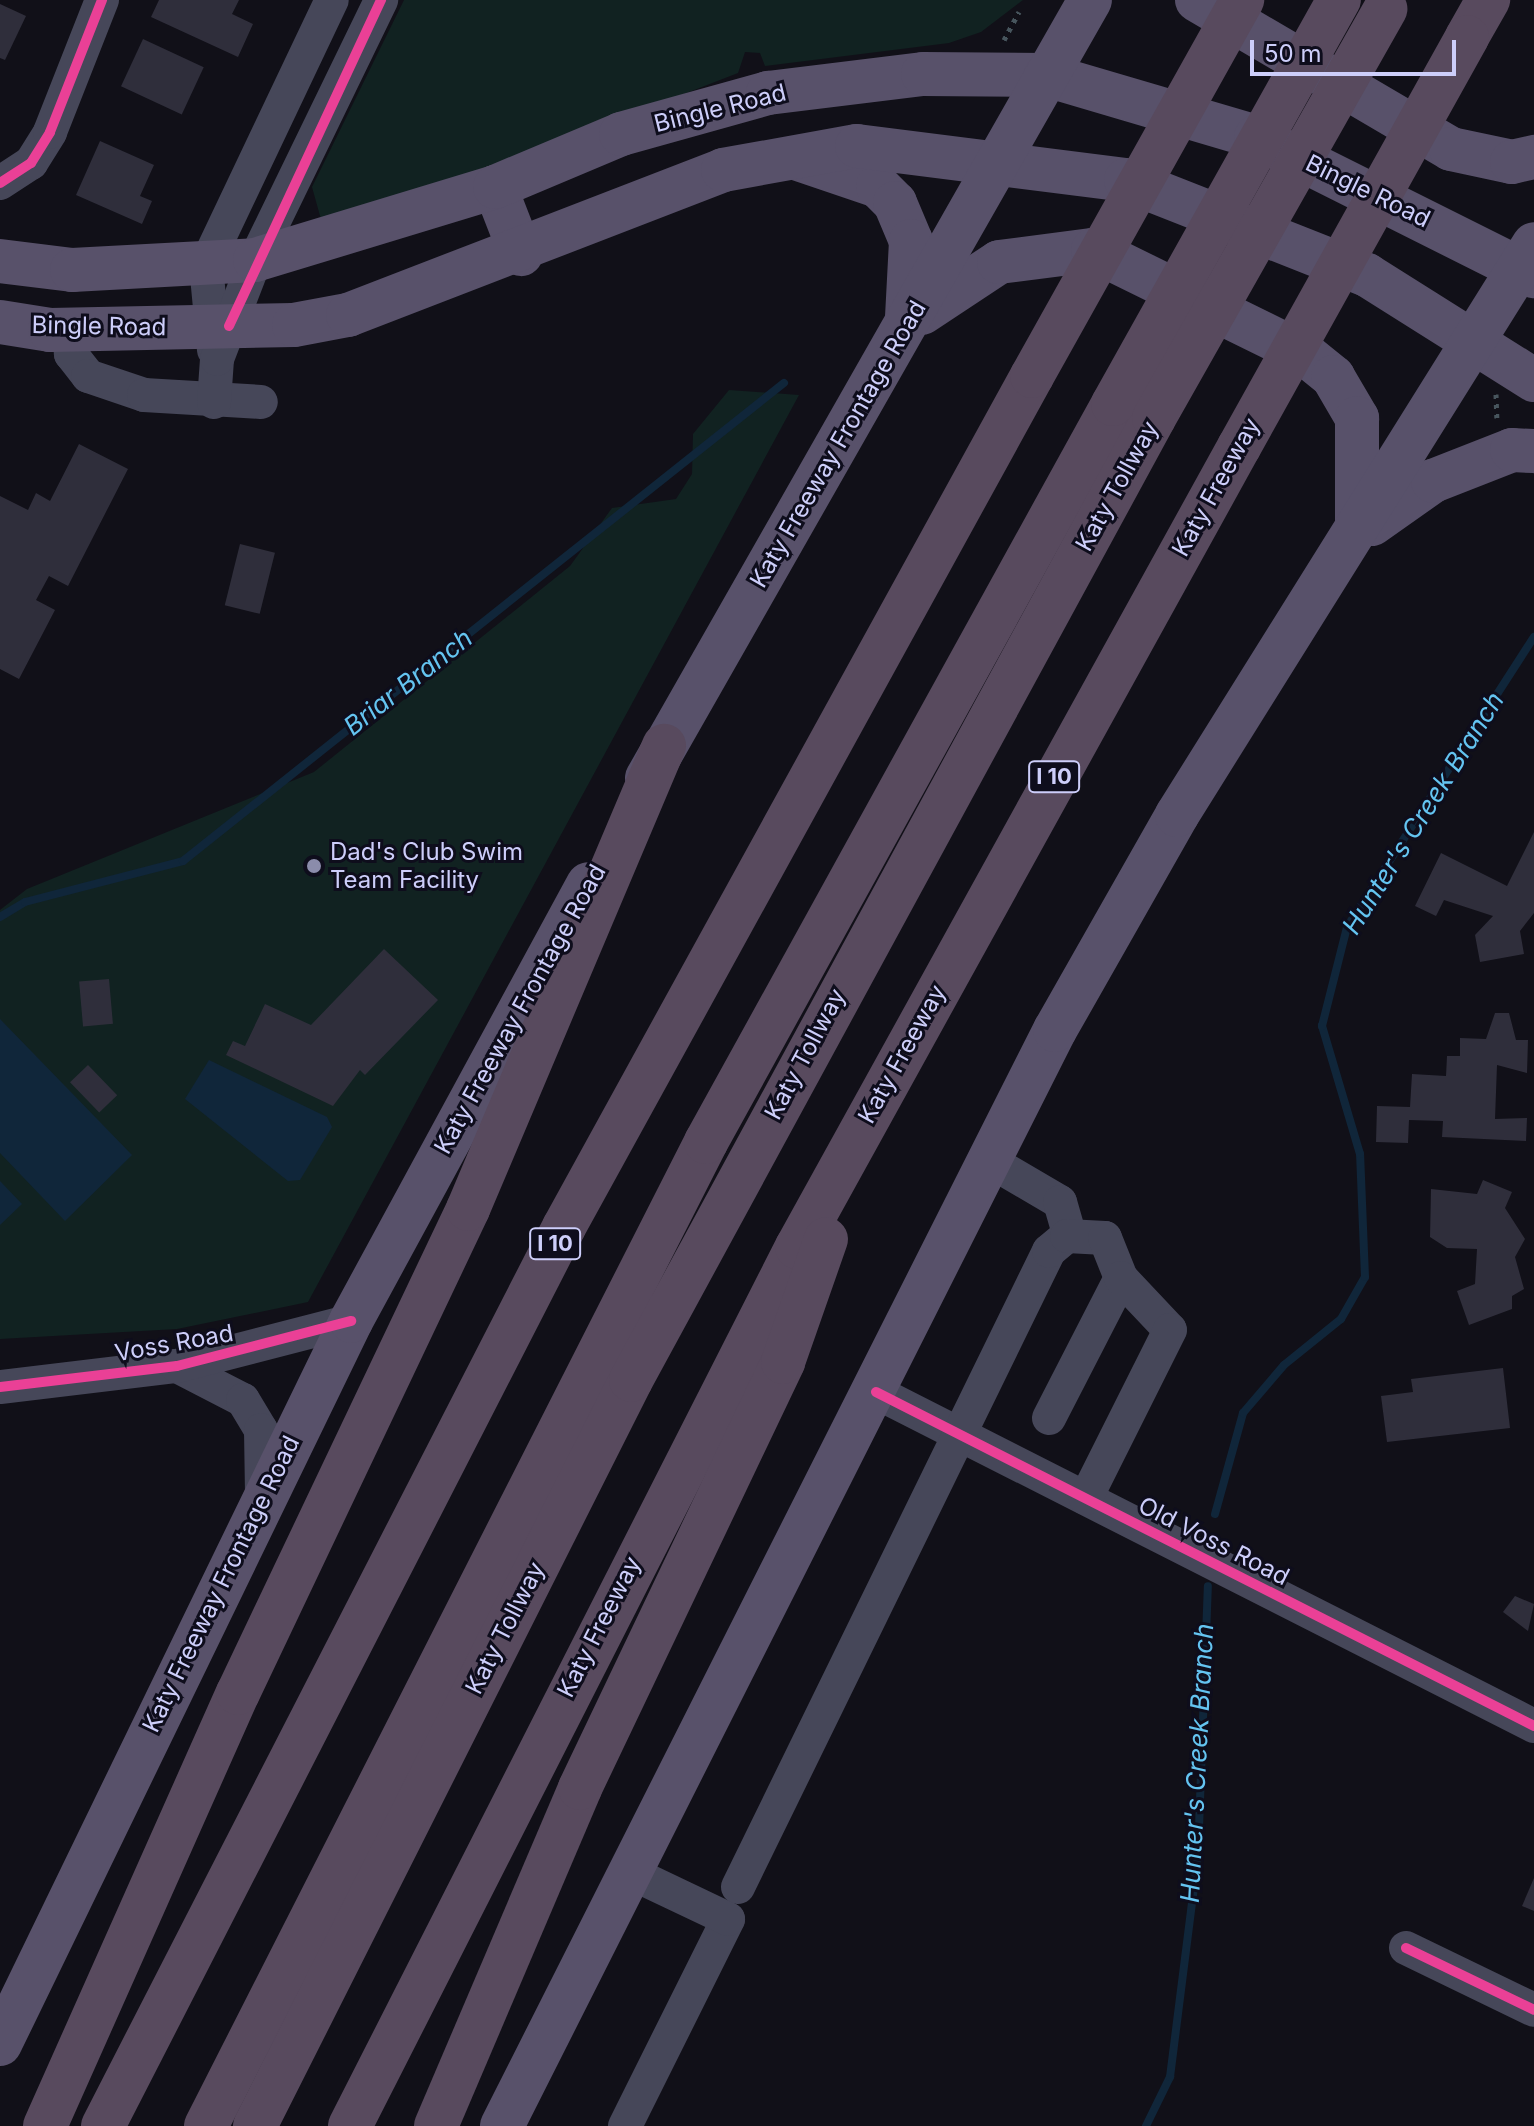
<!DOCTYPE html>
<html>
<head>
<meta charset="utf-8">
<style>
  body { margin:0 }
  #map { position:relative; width:1534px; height:2126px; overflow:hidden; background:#111018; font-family:Inter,sans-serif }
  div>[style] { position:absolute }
  .green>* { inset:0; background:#112221 }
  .water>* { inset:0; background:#10263a }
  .stream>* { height:8px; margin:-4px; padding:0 4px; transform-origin:4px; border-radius:4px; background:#10263a }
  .building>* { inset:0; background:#2f2e3b; transform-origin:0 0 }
  .path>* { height:5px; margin-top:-2.5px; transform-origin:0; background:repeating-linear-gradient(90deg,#47555d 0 4px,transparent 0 10px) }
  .minor>* { height:34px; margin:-17px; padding:0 17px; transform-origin:17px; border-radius:17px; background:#464759 }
  .major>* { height:44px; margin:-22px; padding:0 22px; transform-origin:22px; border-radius:22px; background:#58516a }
  .highway>* { height:44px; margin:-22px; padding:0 22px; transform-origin:22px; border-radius:22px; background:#584a5e }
  .highway-bridge>* { height:44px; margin:-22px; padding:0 22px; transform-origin:22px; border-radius:22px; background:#584a5e }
  .cycleway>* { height:10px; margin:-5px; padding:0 5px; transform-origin:5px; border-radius:5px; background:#ea4096 }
  .dots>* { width:22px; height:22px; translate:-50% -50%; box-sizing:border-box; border:4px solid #0e0d1c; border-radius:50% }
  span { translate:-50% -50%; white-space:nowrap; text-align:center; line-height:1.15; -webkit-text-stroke:6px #0e0d1c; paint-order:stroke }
  .shield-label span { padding:2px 6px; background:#0e0d1c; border:2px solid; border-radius:6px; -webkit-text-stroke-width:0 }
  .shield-label { font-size:22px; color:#cdcefa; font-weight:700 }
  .street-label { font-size:24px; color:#cdcefa }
  .poi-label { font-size:24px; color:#cdcefa }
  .left { translate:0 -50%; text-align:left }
  .water-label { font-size:26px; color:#64c4f1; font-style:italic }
  .scale { position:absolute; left:1250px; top:40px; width:206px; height:36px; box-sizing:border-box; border:4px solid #cdcefa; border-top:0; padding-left:10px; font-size:24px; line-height:28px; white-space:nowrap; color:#cdcefa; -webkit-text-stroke:6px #0e0d1c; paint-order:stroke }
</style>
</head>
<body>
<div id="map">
  <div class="green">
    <div style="clip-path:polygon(404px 0,1023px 0,981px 32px,949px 43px,765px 66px,760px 53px,745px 52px,738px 73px,496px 167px,322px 223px,312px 187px)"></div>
    <div style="clip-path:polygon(729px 390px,799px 395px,308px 1302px,177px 1329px,0 1339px,0 910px,27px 889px,314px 772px,570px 566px,612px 508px,676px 499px,692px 474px,693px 434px)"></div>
  </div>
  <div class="water">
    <div style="clip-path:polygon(0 1019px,132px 1155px,65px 1221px,0 1153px)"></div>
    <div style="clip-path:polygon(209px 1060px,327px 1117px,332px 1127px,300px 1180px,288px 1181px,185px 1099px)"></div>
    <div style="clip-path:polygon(0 1181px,22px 1204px,0 1225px)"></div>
  </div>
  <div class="stream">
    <div style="left:0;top:917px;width:29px;rotate:-31deg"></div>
    <div style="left:25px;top:902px;width:163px;rotate:-14.5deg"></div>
    <div style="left:183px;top:861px;width:768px;rotate:-38.5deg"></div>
    <div style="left:1215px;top:1514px;width:105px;rotate:-74.5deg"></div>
    <div style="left:1243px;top:1413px;width:63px;rotate:-49.5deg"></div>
    <div style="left:1284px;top:1365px;width:73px;rotate:-38.9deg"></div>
    <div style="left:1341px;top:1319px;width:48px;rotate:-60.3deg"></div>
    <div style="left:1365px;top:1277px;width:123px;rotate:-92.3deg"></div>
    <div style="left:1360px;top:1154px;width:134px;rotate:-106.5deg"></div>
    <div style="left:1322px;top:1026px;width:102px;rotate:-75.8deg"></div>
    <div style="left:1347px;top:927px;width:345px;rotate:-57.2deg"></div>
    <div style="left:1146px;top:2126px;width:55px;rotate:-63.9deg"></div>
    <div style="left:1170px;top:2077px;width:224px;rotate:-82.8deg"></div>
    <div style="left:1198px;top:1855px;width:269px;rotate:-87.9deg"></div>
  </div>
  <div class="building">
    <div style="clip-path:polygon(159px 0,239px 0,232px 14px,253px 24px,238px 57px,151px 17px)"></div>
    <div style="clip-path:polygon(0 4px,26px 16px,5px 60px,0 58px)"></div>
    <div style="left:143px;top:39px;width:67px;height:52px;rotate:25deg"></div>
    <div style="clip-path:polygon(100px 141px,154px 165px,140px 196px,152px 201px,142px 224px,76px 195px)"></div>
    <div style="clip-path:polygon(79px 444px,128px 469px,68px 586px,49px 576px,36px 600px,55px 610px,19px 679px,0 669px,0 496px,28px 510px,36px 493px,50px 501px)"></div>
    <div style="left:240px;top:544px;width:36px;height:63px;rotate:14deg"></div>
    <div style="clip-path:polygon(1534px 832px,1534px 913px,1520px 931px,1524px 954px,1480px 962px,1475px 935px,1493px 916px,1444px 900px,1436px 916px,1415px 906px,1441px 853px,1507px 886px)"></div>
    <div style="clip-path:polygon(384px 949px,438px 1000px,365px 1075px,360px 1070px,333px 1106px,226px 1055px,233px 1041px,245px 1046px,265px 1004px,311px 1025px)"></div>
    <div style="left:109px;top:979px;width:45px;height:30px;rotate:85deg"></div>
    <div style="clip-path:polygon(1495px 1013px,1509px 1013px,1516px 1040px,1528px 1040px,1527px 1073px,1497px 1065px,1495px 1119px,1527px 1118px,1526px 1141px,1442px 1137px,1443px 1121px,1409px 1120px,1408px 1143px,1376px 1142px,1377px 1106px,1410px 1107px,1412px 1074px,1446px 1076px,1447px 1056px,1460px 1056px,1460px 1038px,1486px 1039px)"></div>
    <div style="left:88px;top:1065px;width:42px;height:25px;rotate:46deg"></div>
    <div style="clip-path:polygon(1483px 1180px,1512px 1192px,1505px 1208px,1525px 1239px,1515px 1257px,1524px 1289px,1512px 1296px,1512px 1309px,1469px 1325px,1457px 1291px,1475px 1284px,1477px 1249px,1447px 1248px,1430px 1237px,1431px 1189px,1477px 1194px)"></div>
    <div style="clip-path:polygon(1503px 1368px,1510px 1428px,1387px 1442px,1381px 1396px,1413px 1392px,1411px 1379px)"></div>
    <div style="clip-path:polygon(1515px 1596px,1534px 1604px,1528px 1631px,1503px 1612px)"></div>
    <div style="clip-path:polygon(1534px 1878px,1534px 1911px,1522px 1906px)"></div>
  </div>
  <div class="path">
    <div style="left:1004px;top:40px;width:32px;rotate:-62deg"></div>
    <div style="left:1496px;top:394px;width:24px;rotate:88deg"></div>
  </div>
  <div class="minor">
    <div style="left:0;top:183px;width:37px;rotate:-33deg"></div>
    <div style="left:31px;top:163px;width:36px;rotate:-58deg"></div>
    <div style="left:50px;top:132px;width:142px;rotate:-68.5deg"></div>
    <div style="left:70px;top:330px;width:24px;rotate:88deg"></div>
    <div style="left:71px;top:354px;width:28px;rotate:52deg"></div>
    <div style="left:88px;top:376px;width:59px;rotate:18.7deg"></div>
    <div style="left:144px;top:395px;width:117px;rotate:3.4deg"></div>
    <div style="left:214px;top:350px;width:85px;rotate:-95.4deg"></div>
    <div style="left:206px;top:265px;width:293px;rotate:-64.6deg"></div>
    <div style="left:214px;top:402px;width:43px;rotate:-86deg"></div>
    <div style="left:217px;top:359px;width:106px;rotate:-69deg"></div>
    <div style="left:255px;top:260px;width:289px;rotate:-64.1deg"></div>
    <div style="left:990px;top:1161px;width:81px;rotate:30.4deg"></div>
    <div style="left:1060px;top:1202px;width:35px;rotate:74deg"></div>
    <div style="left:177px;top:1366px;width:74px;rotate:27.3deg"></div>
    <div style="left:243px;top:1400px;width:35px;rotate:59deg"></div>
    <div style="left:261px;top:1430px;width:65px;rotate:89.1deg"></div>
    <div style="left:0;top:1387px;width:178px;rotate:-6.8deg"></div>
    <div style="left:177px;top:1366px;width:180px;rotate:-14.5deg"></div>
    <div style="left:876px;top:1392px;width:738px;rotate:26.91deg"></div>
    <div style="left:1049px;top:1418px;width:157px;rotate:-62.8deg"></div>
    <div style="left:738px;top:1887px;width:708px;rotate:-63.94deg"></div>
    <div style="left:1049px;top:1251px;width:23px;rotate:-40deg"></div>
    <div style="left:1067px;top:1236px;width:38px;rotate:3deg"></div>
    <div style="left:1105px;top:1238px;width:43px;rotate:68.2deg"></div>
    <div style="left:1121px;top:1278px;width:71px;rotate:46.7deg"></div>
    <div style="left:1170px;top:1330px;width:188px;rotate:116.6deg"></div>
    <div style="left:1406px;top:1948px;width:142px;rotate:25.8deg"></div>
    <div style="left:625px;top:2126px;width:231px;rotate:-63.5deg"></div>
    <div style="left:728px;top:1919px;width:112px;rotate:-154.6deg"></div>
  </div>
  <div class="major">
    <div style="left:1197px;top:0;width:294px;rotate:30.4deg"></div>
    <div style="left:1451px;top:149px;width:62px;rotate:12deg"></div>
    <div style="left:1512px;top:162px;width:23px;rotate:-13deg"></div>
    <div style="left:798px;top:159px;width:84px;rotate:18.6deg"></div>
    <div style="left:878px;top:186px;width:24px;rotate:45deg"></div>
    <div style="left:895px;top:203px;width:41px;rotate:67.2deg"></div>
    <div style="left:911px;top:241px;width:77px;rotate:93deg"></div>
    <div style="left:495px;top:187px;width:72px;rotate:68.8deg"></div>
    <div style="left:0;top:261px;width:73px;rotate:7.1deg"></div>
    <div style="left:72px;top:270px;width:183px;rotate:-3.1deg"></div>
    <div style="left:255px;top:260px;width:251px;rotate:-16.9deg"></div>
    <div style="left:495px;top:187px;width:137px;rotate:-22.8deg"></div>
    <div style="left:621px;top:134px;width:153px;rotate:-15.6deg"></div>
    <div style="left:768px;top:93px;width:156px;rotate:-7deg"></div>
    <div style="left:923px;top:74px;width:123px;rotate:0.5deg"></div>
    <div style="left:1046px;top:75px;width:219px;rotate:16.4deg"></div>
    <div style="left:1256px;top:137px;width:311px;rotate:26.6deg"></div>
    <div style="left:922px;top:313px;width:92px;rotate:-33.5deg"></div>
    <div style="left:999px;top:262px;width:95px;rotate:-7.3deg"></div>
    <div style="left:1093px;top:250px;width:237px;rotate:26.2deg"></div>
    <div style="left:1306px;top:355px;width:35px;rotate:39deg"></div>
    <div style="left:1333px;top:377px;width:48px;rotate:59.7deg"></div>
    <div style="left:1357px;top:418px;width:111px;rotate:90deg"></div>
    <div style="left:0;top:322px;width:51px;rotate:9.1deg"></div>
    <div style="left:50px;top:330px;width:244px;rotate:-1.2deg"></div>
    <div style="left:294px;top:325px;width:55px;rotate:-10.5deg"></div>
    <div style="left:348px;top:315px;width:402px;rotate:-21.1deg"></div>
    <div style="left:723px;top:170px;width:136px;rotate:-10.2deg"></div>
    <div style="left:857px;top:146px;width:271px;rotate:7.2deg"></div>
    <div style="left:1126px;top:180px;width:259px;rotate:21.5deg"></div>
    <div style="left:1367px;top:275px;width:197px;rotate:32.2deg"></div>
    <div style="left:1372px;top:524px;width:75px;rotate:-35.2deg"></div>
    <div style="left:1433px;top:481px;width:85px;rotate:-21.4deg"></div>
    <div style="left:1512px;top:450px;width:22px;rotate:3deg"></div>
    <div style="left:647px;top:778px;width:895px;rotate:-60.34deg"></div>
    <div style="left:0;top:2044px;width:804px;rotate:-64.1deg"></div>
    <div style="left:351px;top:1321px;width:497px;rotate:-61.5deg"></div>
    <div style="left:502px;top:2126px;width:1228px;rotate:-63.23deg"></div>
    <div style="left:1055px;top:1030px;width:247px;rotate:-60.4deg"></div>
    <div style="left:1177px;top:815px;width:673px;rotate:-57.99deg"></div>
  </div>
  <div class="highway">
    <div style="left:1467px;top:37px;width:43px;rotate:-60.4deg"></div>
    <div style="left:45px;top:2126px;width:474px;rotate:-66deg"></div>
    <div style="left:238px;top:1693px;width:536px;rotate:-64.58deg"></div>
    <div style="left:468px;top:1209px;width:503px;rotate:-67.06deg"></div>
    <div style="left:103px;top:2126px;width:1010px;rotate:-62.85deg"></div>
    <div style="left:564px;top:1227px;width:971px;rotate:-61.19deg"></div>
    <div style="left:206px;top:2126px;width:1104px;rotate:-63.06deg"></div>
    <div style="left:706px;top:1142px;width:843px;rotate:-61.12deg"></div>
    <div style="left:255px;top:2126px;width:835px;rotate:-63.25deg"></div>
    <div style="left:631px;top:1380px;width:1095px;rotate:-61.47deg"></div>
    <div style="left:350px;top:2126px;width:986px;rotate:-63.05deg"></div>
    <div style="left:797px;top:1247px;width:914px;rotate:-61.08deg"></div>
    <div style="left:436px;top:2126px;width:367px;rotate:-66.9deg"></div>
    <div style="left:580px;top:1788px;width:472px;rotate:-64.5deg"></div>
    <div style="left:783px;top:1362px;width:130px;rotate:-70.7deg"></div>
  </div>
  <div class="highway-bridge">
    <div style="left:1032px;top:376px;width:431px;rotate:-60.8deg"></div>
    <div style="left:1113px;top:404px;width:463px;rotate:-60.8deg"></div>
    <div style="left:1154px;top:418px;width:470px;rotate:-60.5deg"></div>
    <div style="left:1239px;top:447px;width:469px;rotate:-60.9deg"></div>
  </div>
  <div class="cycleway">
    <div style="left:0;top:183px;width:37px;rotate:-33deg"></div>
    <div style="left:31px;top:163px;width:36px;rotate:-58deg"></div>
    <div style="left:50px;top:132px;width:142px;rotate:-68.5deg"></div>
    <div style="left:229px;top:326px;width:360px;rotate:-65deg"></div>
    <div style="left:0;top:1387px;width:178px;rotate:-6.8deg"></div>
    <div style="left:177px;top:1366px;width:180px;rotate:-14.5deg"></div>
    <div style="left:876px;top:1392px;width:738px;rotate:26.91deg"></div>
    <div style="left:1406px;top:1948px;width:142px;rotate:25.8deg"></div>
  </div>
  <div class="dots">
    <div style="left:314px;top:866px;background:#8b8cab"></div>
  </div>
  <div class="shield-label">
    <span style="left:1054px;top:777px">I 10</span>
    <span style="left:555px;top:1244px">I 10</span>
  </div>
  <div class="street-label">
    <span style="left:720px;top:108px;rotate:-14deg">Bingle Road</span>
    <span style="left:1368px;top:191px;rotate:26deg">Bingle Road</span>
    <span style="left:99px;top:326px;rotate:1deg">Bingle Road</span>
    <span style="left:838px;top:444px;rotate:-60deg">Katy Freeway Frontage Road</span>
    <span style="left:1117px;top:486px;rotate:-61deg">Katy Tollway</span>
    <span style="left:1216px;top:487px;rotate:-61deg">Katy Freeway</span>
    <span style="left:520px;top:1009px;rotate:-61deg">Katy Freeway Frontage Road</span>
    <span style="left:805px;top:1054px;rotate:-62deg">Katy Tollway</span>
    <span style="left:902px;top:1054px;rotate:-61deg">Katy Freeway</span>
    <span style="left:174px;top:1343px;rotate:-10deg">Voss Road</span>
    <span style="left:1214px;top:1541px;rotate:27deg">Old Voss Road</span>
    <span style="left:221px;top:1584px;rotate:-64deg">Katy Freeway Frontage Road</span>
    <span style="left:599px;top:1627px;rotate:-63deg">Katy Freeway</span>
    <span style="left:505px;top:1628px;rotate:-63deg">Katy Tollway</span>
  </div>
  <div class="poi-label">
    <span class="left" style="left:330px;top:866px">Dad's Club Swim<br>Team Facility</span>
  </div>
  <div class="water-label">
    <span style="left:408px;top:682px;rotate:-38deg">Briar Branch</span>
    <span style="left:1423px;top:813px;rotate:-58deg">Hunter's Creek Branch</span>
    <span style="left:1197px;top:1763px;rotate:-87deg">Hunter's Creek Branch</span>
  </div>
  <div class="scale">50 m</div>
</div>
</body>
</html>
